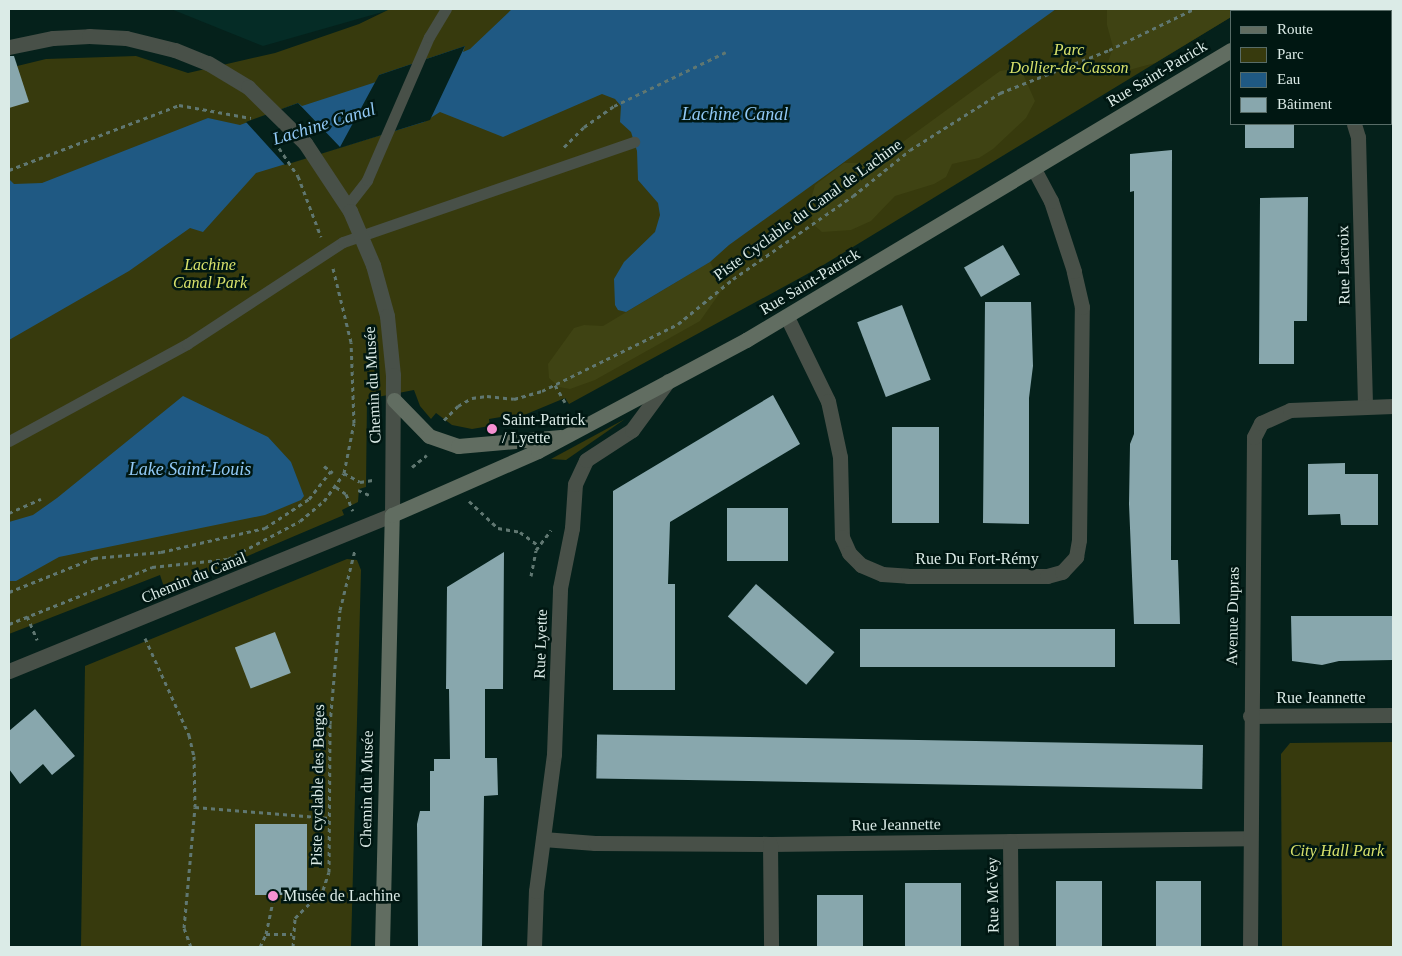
<!DOCTYPE html>
<html>
<head>
<meta charset="utf-8">
<style>
  body { margin:0 }
  #map { position:relative; width:1402px; height:956px; overflow:hidden; background:#05211b; font-family:"Times New Roman",serif }
  div>[style] { position:absolute }
  .built>* { inset:0; background:#052c26 }
  .green>* { inset:0; background:#373a0d }
  .forest>* { inset:0; background:#3f4313 }
  .water>* { inset:0; background:#1f5983 }
  .pier>* { inset:0; background:#05211b }
  .building>* { inset:0; background:#88a7ad; transform-origin:0 0 }
  .path>* { height:3px; margin-top:-1.5px; transform-origin:0; background:repeating-linear-gradient(90deg,#607771 0 4px,transparent 0 8px) }
  .service>* { height:11px; margin:-5.5px; padding:0 5.5px; transform-origin:5.5px; border-radius:5.5px; background:#485048 }
  .minor>* { height:15px; margin:-7.5px; padding:0 7.5px; transform-origin:7.5px; border-radius:7.5px; background:#485048 }
  .tertiary>* { height:15px; margin:-7.5px; padding:0 7.5px; transform-origin:7.5px; border-radius:7.5px; background:#485048 }
  .secondary>* { height:15px; margin:-7.5px; padding:0 7.5px; transform-origin:7.5px; border-radius:7.5px; background:#616d61 }
  .dots>* { width:14px; height:14px; translate:-50% -50%; box-sizing:border-box; border:2px solid #001712; border-radius:50% }
  span { translate:-50% -50%; white-space:nowrap; text-align:center; line-height:1.15; -webkit-text-stroke:5px #001712; paint-order:stroke }
  .park-label { font-size:16px; color:#d8e26b; font-style:italic }
  .street-label { font-size:16px; color:#dbebe7 }
  .poi-label { font-size:16px; color:#dbebe7 }
  .left { translate:0 -50%; text-align:left }
  .water-label { font-size:18px; color:#91c9f6; font-style:italic }
  .frame { position:absolute; inset:0; border:10px solid #dbebe7; pointer-events:none }
  .legend { position:absolute; left:1230px; top:10px; width:162px; height:115px; box-sizing:border-box; background:#001712; border:1px solid #586c67; margin:0; padding:6px 9px; list-style:none; font-size:15px; color:#dbebe7 }
  .legend li { display:flex; align-items:center; gap:10px; height:25px }
  .legend b { width:25px; border:1px solid #586c67 }
</style>
</head>
<body>
<div id="map">
  <div class="built">
    <div style="clip-path:polygon(171px 9px,393px 9px,263px 46px)"></div>
  </div>
  <div class="green">
    <div style="clip-path:polygon(390px 9px,1244px 9px,1231px 11px,1231px 17px,820px 267px,569px 404px,565px 398px,517px 418px,502px 423px,501px 417px,489px 419px,490px 426px,472px 429px,452px 425px,436px 413px,431px 419px,420px 406px,414px 390px,367px 399px,366px 487px,359px 489px,358px 502px,342px 510px,344px 515px,170px 589px,163px 584px,160px 575px,9px 634px,9px 68px,46px 59px,136px 56px,188px 73px,275px 53px,359px 24px)"></div>
    <div style="clip-path:polygon(625px 419px,566px 460px,551px 459px)"></div>
    <div style="clip-path:polygon(347px 559px,357px 560px,361px 570px,351px 947px,81px 947px,85px 666px)"></div>
    <div style="clip-path:polygon(1393px 742px,1393px 947px,1282px 947px,1281px 754px,1290px 743px)"></div>
  </div>
  <div class="forest">
    <div style="clip-path:polygon(1107px 9px,1244px 9px,1231px 11px,1231px 17px,1155px 63px,1114px 74px,1108px 62px,1113px 47px,1107px 25px)"></div>
    <div style="clip-path:polygon(1012px 69px,1023px 74px,1035px 101px,1026px 118px,993px 149px,979px 158px,952px 164px,946px 177px,934px 184px,895px 196px,871px 221px,851px 230px,822px 232px,815px 226px,808px 209px,815px 185px,844px 163px,874px 163px,1000px 71px)"></div>
    <div style="clip-path:polygon(710px 262px,724px 287px,700px 321px,595px 380px,570px 389px,559px 387px,549px 378px,548px 364px,574px 328px,584px 325px,603px 326px)"></div>
  </div>
  <div class="water">
    <div style="clip-path:polygon(512px 9px,1056px 9px,729px 245px,710px 262px,626px 312px,618px 310px,615px 305px,614px 279px,624px 262px,655px 232px,660px 215px,658px 203px,638px 180px,637px 151px,631px 132px,620px 122px,621px 106px,615px 99px,602px 94px,503px 137px,440px 112px,424px 122px,256px 173px,203px 232px,190px 228px,129px 271px,9px 340px,9px 179px,14px 184px,42px 183px,208px 118px,240px 125px,298px 103px,302px 106px,376px 82px,379px 75px,465px 46px,463px 52px,470px 49px)"></div>
    <div style="clip-path:polygon(183px 396px,268px 437px,291px 462px,304px 496px,301px 500px,265px 515px,59px 557px,16px 581px,9px 581px,9px 522px,33px 515px,57px 498px)"></div>
  </div>
  <div class="pier">
    <div style="clip-path:polygon(465px 46px,430px 120px,285px 165px,246px 122px,298px 103px,340px 147px,379px 75px)"></div>
  </div>
  <div class="building">
    <div style="clip-path:polygon(9px 56px,14px 56px,29px 102px,9px 108px)"></div>
    <div style="left:1245px;top:124px;width:49px;height:24px"></div>
    <div style="clip-path:polygon(1172px 150px,1171px 560px,1178px 560px,1180px 624px,1134px 624px,1129px 504px,1130px 444px,1134px 434px,1134px 191px,1130px 192px,1130px 154px)"></div>
    <div style="clip-path:polygon(1308px 197px,1307px 321px,1294px 321px,1294px 364px,1259px 364px,1260px 198px)"></div>
    <div style="left:1003px;top:245px;width:34px;height:45px;rotate:60deg"></div>
    <div style="clip-path:polygon(985px 302px,1031px 302px,1033px 366px,1029px 398px,1029px 524px,983px 523px)"></div>
    <div style="left:902px;top:305px;width:80px;height:48px;rotate:69deg"></div>
    <div style="clip-path:polygon(773px 395px,800px 444px,670px 522px,668px 584px,675px 584px,675px 690px,613px 690px,613px 491px)"></div>
    <div style="left:892px;top:427px;width:47px;height:96px"></div>
    <div style="clip-path:polygon(1345px 463px,1345px 474px,1378px 474px,1378px 525px,1341px 525px,1340px 514px,1308px 515px,1308px 464px)"></div>
    <div style="left:727px;top:508px;width:61px;height:53px"></div>
    <div style="clip-path:polygon(504px 552px,503px 689px,485px 689px,485px 758px,497px 758px,498px 795px,484px 796px,482px 947px,418px 947px,417px 824px,420px 811px,430px 811px,430px 771px,434px 771px,434px 759px,450px 759px,449px 689px,446px 689px,447px 587px)"></div>
    <div style="left:756px;top:584px;width:104px;height:43px;rotate:41deg"></div>
    <div style="clip-path:polygon(1291px 616px,1393px 616px,1393px 660px,1339px 661px,1322px 665px,1292px 661px)"></div>
    <div style="left:1115px;top:629px;width:38px;height:255px;rotate:90deg"></div>
    <div style="left:275px;top:632px;width:44px;height:43px;rotate:69deg"></div>
    <div style="clip-path:polygon(35px 709px,75px 756px,52px 775px,43px 764px,20px 784px,9px 769px,9px 731px)"></div>
    <div style="left:1203px;top:745px;width:44px;height:606px;rotate:91deg"></div>
    <div style="left:255px;top:824px;width:52px;height:71px"></div>
    <div style="left:1102px;top:881px;width:66px;height:46px;rotate:90deg"></div>
    <div style="left:1156px;top:881px;width:45px;height:66px"></div>
    <div style="left:905px;top:883px;width:56px;height:64px"></div>
    <div style="left:863px;top:895px;width:52px;height:46px;rotate:90deg"></div>
  </div>
  <div class="path">
    <div style="left:564px;top:147px;width:28px;rotate:-45deg"></div>
    <div style="left:584px;top:127px;width:37px;rotate:-35deg"></div>
    <div style="left:614px;top:106px;width:124px;rotate:-25.7deg"></div>
    <div style="left:279px;top:148px;width:34px;rotate:56deg"></div>
    <div style="left:298px;top:176px;width:65px;rotate:69.3deg"></div>
    <div style="left:9px;top:170px;width:182px;rotate:-20.9deg"></div>
    <div style="left:179px;top:105px;width:73px;rotate:10.2deg"></div>
    <div style="left:555px;top:385px;width:20px;rotate:60deg"></div>
    <div style="left:444px;top:420px;width:20px;rotate:-45deg"></div>
    <div style="left:458px;top:406px;width:16px;rotate:-30deg"></div>
    <div style="left:472px;top:398px;width:15px;rotate:-8deg"></div>
    <div style="left:487px;top:396px;width:27px;rotate:6deg"></div>
    <div style="left:514px;top:399px;width:29px;rotate:-16deg"></div>
    <div style="left:542px;top:391px;width:152px;rotate:-26.2deg"></div>
    <div style="left:678px;top:324px;width:71px;rotate:-39.3deg"></div>
    <div style="left:733px;top:279px;width:146px;rotate:-34.7deg"></div>
    <div style="left:853px;top:196px;width:73px;rotate:-38.9deg"></div>
    <div style="left:910px;top:150px;width:107px;rotate:-32.3deg"></div>
    <div style="left:1000px;top:93px;width:117px;rotate:-21.5deg"></div>
    <div style="left:1109px;top:50px;width:94px;rotate:-25.8deg"></div>
    <div style="left:324px;top:466px;width:11px;rotate:38deg"></div>
    <div style="left:412px;top:467px;width:19px;rotate:-39deg"></div>
    <div style="left:344px;top:473px;width:18px;rotate:29deg"></div>
    <div style="left:360px;top:482px;width:13px;rotate:-9deg"></div>
    <div style="left:336px;top:487px;width:12px;rotate:35deg"></div>
    <div style="left:346px;top:494px;width:18px;rotate:68deg"></div>
    <div style="left:358px;top:490px;width:12px;rotate:24deg"></div>
    <div style="left:469px;top:501px;width:40px;rotate:43deg"></div>
    <div style="left:498px;top:528px;width:22px;rotate:10deg"></div>
    <div style="left:520px;top:532px;width:22px;rotate:36deg"></div>
    <div style="left:9px;top:513px;width:35px;rotate:-24deg"></div>
    <div style="left:531px;top:576px;width:26px;rotate:-79deg"></div>
    <div style="left:536px;top:550px;width:25px;rotate:-53deg"></div>
    <div style="left:9px;top:592px;width:92px;rotate:-21.8deg"></div>
    <div style="left:94px;top:558px;width:67px;rotate:-5.1deg"></div>
    <div style="left:161px;top:552px;width:107px;rotate:-13deg"></div>
    <div style="left:265px;top:528px;width:53px;rotate:-33.4deg"></div>
    <div style="left:309px;top:499px;width:36px;rotate:-52deg"></div>
    <div style="left:27px;top:616px;width:26px;rotate:67deg"></div>
    <div style="left:9px;top:624px;width:154px;rotate:-21.7deg"></div>
    <div style="left:152px;top:567px;width:76px;rotate:-6deg"></div>
    <div style="left:228px;top:559px;width:81px;rotate:-27.8deg"></div>
    <div style="left:300px;top:521px;width:31px;rotate:-40deg"></div>
    <div style="left:324px;top:501px;width:34px;rotate:-54deg"></div>
    <div style="left:344px;top:473px;width:51px;rotate:-78.7deg"></div>
    <div style="left:354px;top:423px;width:81px;rotate:-92.1deg"></div>
    <div style="left:351px;top:342px;width:76px;rotate:-103.7deg"></div>
    <div style="left:145px;top:638px;width:107px;rotate:65.6deg"></div>
    <div style="left:189px;top:735px;width:22px;rotate:77deg"></div>
    <div style="left:194px;top:756px;width:51px;rotate:88.9deg"></div>
    <div style="left:266px;top:934px;width:33px;rotate:-78deg"></div>
    <div style="left:191px;top:947px;width:20px;rotate:-110deg"></div>
    <div style="left:184px;top:928px;width:121px;rotate:-84.8deg"></div>
    <div style="left:195px;top:807px;width:135px;rotate:4.7deg"></div>
    <div style="left:260px;top:947px;width:14px;rotate:-65deg"></div>
    <div style="left:266px;top:934px;width:26px"></div>
    <div style="left:293px;top:947px;width:29px;rotate:-86deg"></div>
    <div style="left:295px;top:918px;width:40px;rotate:-45deg"></div>
    <div style="left:323px;top:890px;width:19px;rotate:-72deg"></div>
    <div style="left:329px;top:872px;width:148px;rotate:-89.6deg"></div>
    <div style="left:330px;top:724px;width:114px;rotate:-85deg"></div>
    <div style="left:340px;top:610px;width:62px;rotate:-76deg"></div>
  </div>
  <div class="service">
    <div style="left:347px;top:206px;width:33px;rotate:-52deg"></div>
    <div style="left:367px;top:180px;width:156px;rotate:-66.6deg"></div>
    <div style="left:429px;top:37px;width:33px;rotate:-59deg"></div>
    <div style="left:9px;top:441px;width:203px;rotate:-28.6deg"></div>
    <div style="left:187px;top:344px;width:186px;rotate:-33.2deg"></div>
    <div style="left:343px;top:242px;width:308px;rotate:-19deg"></div>
  </div>
  <div class="minor">
    <div style="left:1354px;top:124px;width:14px;rotate:73deg"></div>
    <div style="left:1358px;top:137px;width:269px;rotate:88.5deg"></div>
    <div style="left:787px;top:317px;width:93px;rotate:64deg"></div>
    <div style="left:828px;top:401px;width:57px;rotate:77.9deg"></div>
    <div style="left:840px;top:457px;width:80px;rotate:88.6deg"></div>
    <div style="left:842px;top:537px;width:17px;rotate:66deg"></div>
    <div style="left:849px;top:553px;width:17px;rotate:45deg"></div>
    <div style="left:861px;top:565px;width:23px;rotate:23deg"></div>
    <div style="left:882px;top:574px;width:26px;rotate:4deg"></div>
    <div style="left:908px;top:576px;width:139px"></div>
    <div style="left:1047px;top:576px;width:16px;rotate:-15deg"></div>
    <div style="left:1062px;top:572px;width:21px;rotate:-47deg"></div>
    <div style="left:1076px;top:557px;width:17px;rotate:-80deg"></div>
    <div style="left:1079px;top:540px;width:233px;rotate:-89.3deg"></div>
    <div style="left:1082px;top:307px;width:37px;rotate:-103deg"></div>
    <div style="left:1074px;top:271px;width:74px;rotate:-108.2deg"></div>
    <div style="left:1051px;top:201px;width:36px;rotate:-118deg"></div>
    <div style="left:9px;top:671px;width:414px;rotate:-22.2deg"></div>
    <div style="left:1250px;top:716px;width:143px;rotate:-0.4deg"></div>
    <div style="left:543px;top:839px;width:52px;rotate:4.4deg"></div>
    <div style="left:595px;top:843px;width:175px;rotate:0.3deg"></div>
    <div style="left:770px;top:844px;width:479px;rotate:-0.7deg"></div>
    <div style="left:1010px;top:841px;width:106px;rotate:89.5deg"></div>
    <div style="left:770px;top:844px;width:103px;rotate:89.4deg"></div>
    <div style="left:534px;top:947px;width:56px;rotate:-88deg"></div>
    <div style="left:536px;top:891px;width:138px;rotate:-82.5deg"></div>
    <div style="left:554px;top:754px;width:166px;rotate:-87.9deg"></div>
    <div style="left:560px;top:588px;width:61px;rotate:-78.7deg"></div>
    <div style="left:572px;top:528px;width:44px;rotate:-86.1deg"></div>
    <div style="left:575px;top:484px;width:26px;rotate:-65deg"></div>
    <div style="left:586px;top:460px;width:55px;rotate:-33.1deg"></div>
    <div style="left:632px;top:430px;width:61px;rotate:-53.7deg"></div>
    <div style="left:1250px;top:947px;width:510px;rotate:-89.55deg"></div>
    <div style="left:1254px;top:437px;width:16px;rotate:-63deg"></div>
    <div style="left:1261px;top:423px;width:32px;rotate:-24deg"></div>
    <div style="left:1290px;top:410px;width:103px;rotate:-2.2deg"></div>
  </div>
  <div class="tertiary">
    <div style="left:9px;top:47px;width:45px;rotate:-11.6deg"></div>
    <div style="left:53px;top:38px;width:36px;rotate:-3deg"></div>
    <div style="left:89px;top:36px;width:37px;rotate:3deg"></div>
    <div style="left:126px;top:38px;width:50px;rotate:13.8deg"></div>
    <div style="left:175px;top:50px;width:35px;rotate:22deg"></div>
    <div style="left:208px;top:63px;width:47px;rotate:31deg"></div>
    <div style="left:248px;top:87px;width:80px;rotate:44.5deg"></div>
    <div style="left:305px;top:143px;width:82px;rotate:56.5deg"></div>
    <div style="left:350px;top:211px;width:59px;rotate:66.9deg"></div>
    <div style="left:373px;top:265px;width:53px;rotate:74.6deg"></div>
    <div style="left:387px;top:316px;width:59px;rotate:84.2deg"></div>
    <div style="left:393px;top:375px;width:140px;rotate:90.4deg"></div>
  </div>
  <div class="secondary">
    <div style="left:1294px;top:11px;width:4px;rotate:-27deg"></div>
    <div style="left:394px;top:400px;width:50px;rotate:45.8deg"></div>
    <div style="left:429px;top:436px;width:31px;rotate:19deg"></div>
    <div style="left:458px;top:446px;width:103px;rotate:-5deg"></div>
    <div style="left:382px;top:947px;width:432px;rotate:-88.7deg"></div>
    <div style="left:392px;top:515px;width:159px;rotate:-23.7deg"></div>
    <div style="left:538px;top:451px;width:236px;rotate:-28.1deg"></div>
    <div style="left:746px;top:340px;width:565px;rotate:-30.88deg"></div>
  </div>
  <div class="dots">
    <div style="left:492px;top:429px;background:#f591d2"></div>
    <div style="left:273px;top:896px;background:#f591d2"></div>
  </div>
  <div class="park-label">
    <span style="left:1069px;top:59px">Parc<br>Dollier-de-Casson</span>
    <span style="left:210px;top:274px">Lachine<br>Canal Park</span>
    <span style="left:1337px;top:851px">City Hall Park</span>
  </div>
  <div class="street-label">
    <span style="left:1157px;top:74px;rotate:-31deg">Rue Saint-Patrick</span>
    <span style="left:808px;top:210px;rotate:-36deg">Piste Cyclable du Canal de Lachine</span>
    <span style="left:1344px;top:265px;rotate:-91deg">Rue Lacroix</span>
    <span style="left:810px;top:282px;rotate:-31deg">Rue Saint-Patrick</span>
    <span style="left:373px;top:385px;rotate:-93deg">Chemin du Musée</span>
    <span style="left:977px;top:559px">Rue Du Fort-Rémy</span>
    <span style="left:194px;top:578px;rotate:-22deg">Chemin du Canal</span>
    <span style="left:1233px;top:616px;rotate:-89deg">Avenue Dupras</span>
    <span style="left:541px;top:644px;rotate:-88deg">Rue Lyette</span>
    <span style="left:1321px;top:698px">Rue Jeannette</span>
    <span style="left:318px;top:785px;rotate:-89deg">Piste cyclable des Berges</span>
    <span style="left:367px;top:789px;rotate:-89deg">Chemin du Musée</span>
    <span style="left:896px;top:825px;rotate:-1deg">Rue Jeannette</span>
    <span style="left:993px;top:895px;rotate:-91deg">Rue McVey</span>
  </div>
  <div class="poi-label">
    <span class="left" style="left:502px;top:429px">Saint-Patrick<br>/ Lyette</span>
    <span class="left" style="left:283px;top:896px">Musée de Lachine</span>
  </div>
  <div class="water-label">
    <span style="left:735px;top:114px">Lachine Canal</span>
    <span style="left:324px;top:124px;rotate:-17deg">Lachine Canal</span>
    <span style="left:190px;top:469px">Lake Saint-Louis</span>
  </div>
  <div class="frame"></div>
  <ul class="legend">
  <li><b style="height:6px;background:#616d61"></b>Route</li>
  <li><b style="height:14px;background:#373a0d"></b>Parc</li>
  <li><b style="height:14px;background:#1f5983"></b>Eau</li>
  <li><b style="height:14px;background:#88a7ad"></b>Bâtiment</li>
  </ul>
</div>
</body>
</html>
